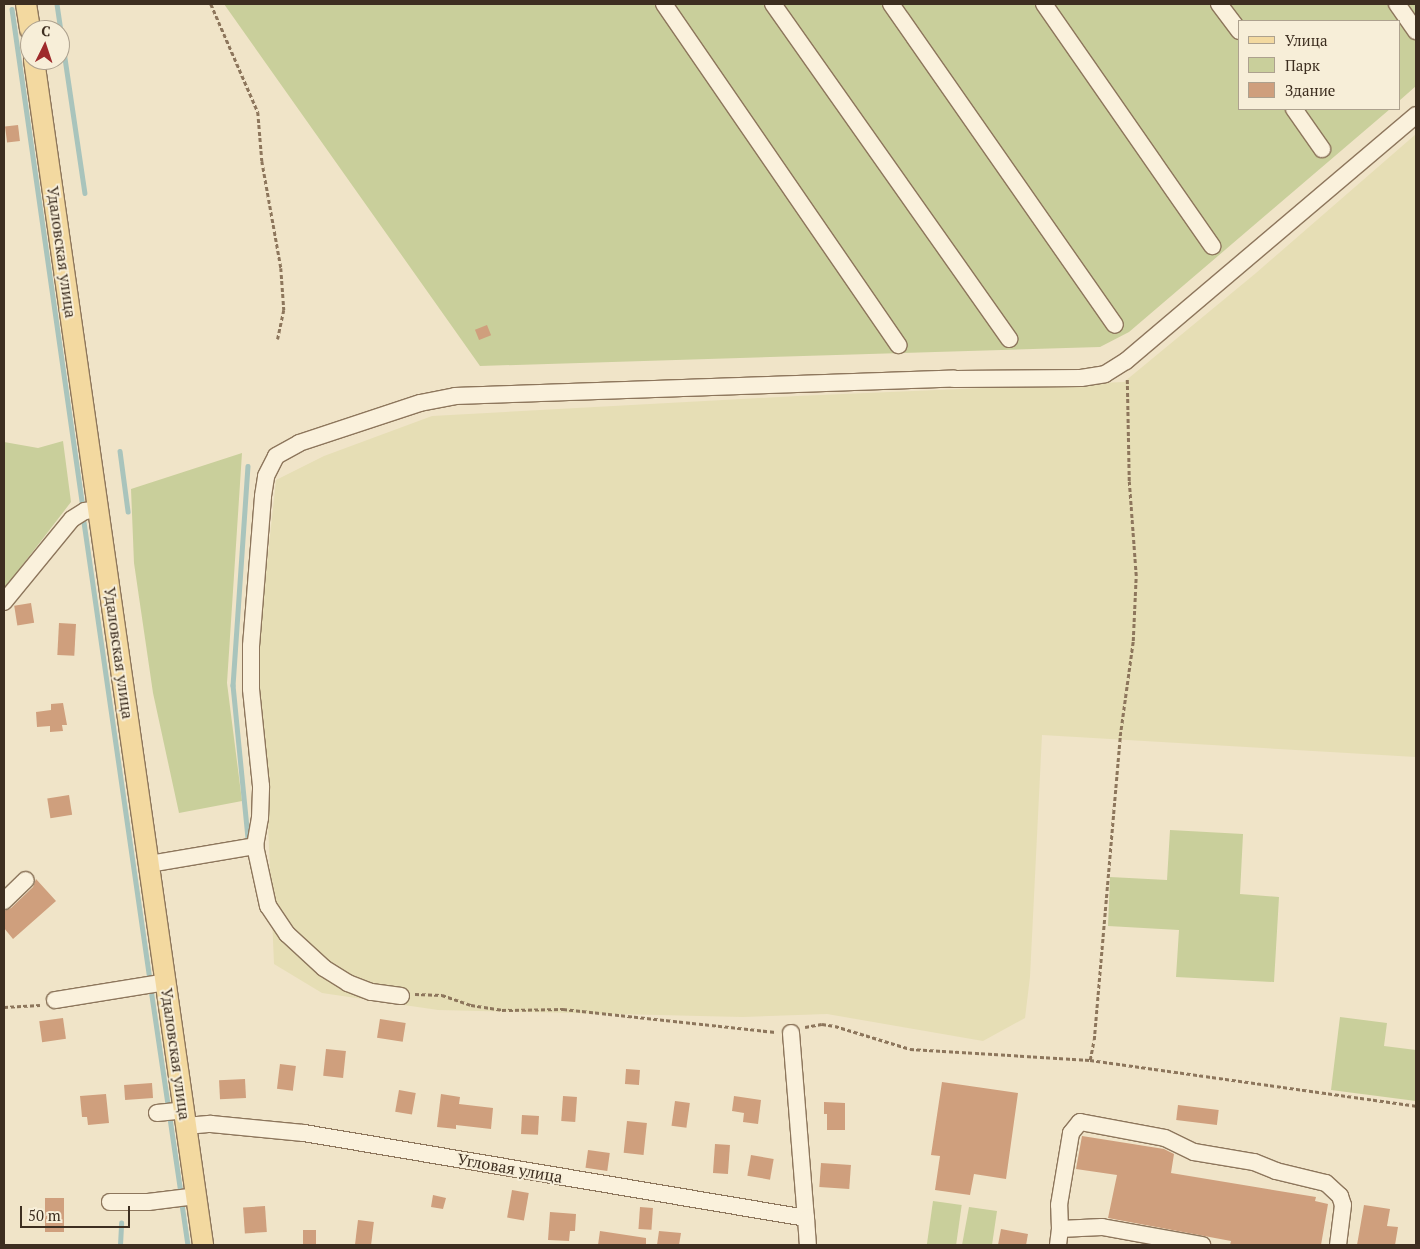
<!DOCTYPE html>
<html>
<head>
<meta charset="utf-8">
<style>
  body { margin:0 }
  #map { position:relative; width:1420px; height:1249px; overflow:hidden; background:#f0e4c8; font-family:"PT Serif",serif }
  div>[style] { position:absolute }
  .farmland>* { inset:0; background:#e6deb5 }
  .green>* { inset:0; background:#c9cf9b; transform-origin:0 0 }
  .stream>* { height:4.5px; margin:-2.25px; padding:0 2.25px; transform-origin:2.25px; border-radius:2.25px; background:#a9c4bc }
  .building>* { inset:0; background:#cf9f7d; transform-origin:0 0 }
  .path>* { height:2.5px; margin-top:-1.25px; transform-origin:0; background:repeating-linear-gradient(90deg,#8d765c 0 4px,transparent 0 6.5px) }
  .roads { filter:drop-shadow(1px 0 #8d765c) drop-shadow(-1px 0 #8d765c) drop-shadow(0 1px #8d765c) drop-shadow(0 -1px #8d765c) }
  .minor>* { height:16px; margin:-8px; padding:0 8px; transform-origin:8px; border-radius:8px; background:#faf1dc }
  .major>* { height:20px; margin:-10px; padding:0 10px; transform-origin:10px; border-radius:10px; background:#f3d9a0 }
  span { translate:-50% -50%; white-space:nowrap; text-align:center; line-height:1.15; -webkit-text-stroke:4px #f7eed8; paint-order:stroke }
  .street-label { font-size:16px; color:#3d2e20 }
  .frame { position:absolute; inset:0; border:5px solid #3d2e20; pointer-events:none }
  .legend { position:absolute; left:1238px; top:20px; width:162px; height:90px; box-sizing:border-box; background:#f7eed8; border:1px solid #ada18e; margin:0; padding:6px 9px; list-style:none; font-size:15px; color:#3d2e20 }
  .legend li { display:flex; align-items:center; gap:10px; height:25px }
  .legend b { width:25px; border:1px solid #ada18e }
  .north { position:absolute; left:20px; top:20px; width:50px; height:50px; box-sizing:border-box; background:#f7eed8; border:1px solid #ada18e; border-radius:50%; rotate:4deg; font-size:14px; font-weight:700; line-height:20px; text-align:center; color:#3d2e20 }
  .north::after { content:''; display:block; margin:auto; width:18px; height:22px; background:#9e2a2b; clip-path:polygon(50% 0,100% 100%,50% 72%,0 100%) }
  .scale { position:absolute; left:20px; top:1206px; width:110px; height:22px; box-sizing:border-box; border:2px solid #3d2e20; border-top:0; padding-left:6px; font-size:15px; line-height:18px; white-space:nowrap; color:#3d2e20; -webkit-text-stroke:4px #f7eed8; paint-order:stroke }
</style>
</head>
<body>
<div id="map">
  <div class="farmland">
    <div style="clip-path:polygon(1416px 134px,1416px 757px,1042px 735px,1030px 977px,1025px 1018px,983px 1041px,827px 1014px,743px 1017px,438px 1010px,322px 993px,274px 964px,266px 776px,256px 666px,276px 480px,324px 456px,432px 416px,797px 396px,1124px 382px,1256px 273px)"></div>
  </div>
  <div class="green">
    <div style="clip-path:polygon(224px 4px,1416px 4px,1416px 86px,1399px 101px,1399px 21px,1239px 21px,1239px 109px,1390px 109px,1129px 332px,1100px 347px,480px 366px)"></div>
    <div style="clip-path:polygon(63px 441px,71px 502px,4px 589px,4px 442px,38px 448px)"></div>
    <div style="clip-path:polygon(242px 453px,227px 683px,242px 801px,179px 813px,153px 693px,134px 563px,131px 489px)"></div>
    <div style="clip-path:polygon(1170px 830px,1243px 834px,1240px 894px,1279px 897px,1274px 982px,1176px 977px,1179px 930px,1108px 926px,1110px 877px,1167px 880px)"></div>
    <div style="clip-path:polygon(1340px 1017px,1387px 1023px,1384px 1046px,1416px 1050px,1416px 1101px,1331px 1090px)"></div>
    <div style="left:933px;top:1201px;width:29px;height:45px;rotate:8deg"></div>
    <div style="clip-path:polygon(969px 1207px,997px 1211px,992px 1245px,962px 1245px)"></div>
  </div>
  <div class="stream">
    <div style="left:57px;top:4px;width:191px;rotate:81.6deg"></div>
    <div style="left:12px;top:9px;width:498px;rotate:81.9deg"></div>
    <div style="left:120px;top:451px;width:61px;rotate:82.4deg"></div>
    <div style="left:248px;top:466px;width:220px;rotate:93.9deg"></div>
    <div style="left:233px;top:685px;width:153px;rotate:84.4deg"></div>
    <div style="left:84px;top:522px;width:461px;rotate:81.8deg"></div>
    <div style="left:151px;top:989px;width:116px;rotate:81.6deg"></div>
    <div style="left:170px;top:1118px;width:76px;rotate:81.7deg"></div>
    <div style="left:182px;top:1204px;width:41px;rotate:81.7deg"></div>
    <div style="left:120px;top:1245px;width:22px;rotate:-87deg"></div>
  </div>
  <div class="building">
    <div style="left:18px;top:125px;width:16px;height:13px;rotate:83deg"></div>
    <div style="left:487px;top:325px;width:11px;height:13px;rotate:68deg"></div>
    <div style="left:31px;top:603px;width:20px;height:17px;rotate:81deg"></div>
    <div style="left:59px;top:623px;width:17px;height:32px;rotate:3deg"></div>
    <div style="clip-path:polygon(63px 703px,67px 725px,62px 725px,63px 731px,50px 732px,50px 726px,37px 727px,36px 712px,51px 710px,51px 704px)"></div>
    <div style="left:69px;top:795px;width:20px;height:22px;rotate:81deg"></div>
    <div style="clip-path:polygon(36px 879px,56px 901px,13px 939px,4px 928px,4px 911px,11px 908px,33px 887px)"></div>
    <div style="left:63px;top:1018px;width:21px;height:24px;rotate:82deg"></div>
    <div style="left:380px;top:1019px;width:26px;height:19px;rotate:9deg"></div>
    <div style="left:326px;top:1049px;width:20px;height:27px;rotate:6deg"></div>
    <div style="left:280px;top:1064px;width:16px;height:25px;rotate:7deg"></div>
    <div style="left:626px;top:1069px;width:14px;height:15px;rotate:4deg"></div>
    <div style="left:245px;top:1079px;width:19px;height:26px;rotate:87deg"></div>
    <div style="clip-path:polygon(942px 1082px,1018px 1093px,1006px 1179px,974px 1174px,970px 1195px,935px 1190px,940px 1156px,931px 1155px)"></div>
    <div style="left:152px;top:1083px;width:15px;height:28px;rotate:86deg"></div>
    <div style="left:399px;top:1090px;width:17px;height:22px;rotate:10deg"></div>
    <div style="clip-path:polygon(106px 1094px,109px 1123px,88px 1125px,87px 1117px,82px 1117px,80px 1096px)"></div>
    <div style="clip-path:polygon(441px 1094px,460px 1097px,459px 1104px,493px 1108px,491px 1129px,456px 1125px,456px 1129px,437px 1127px)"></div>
    <div style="left:563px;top:1096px;width:14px;height:25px;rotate:4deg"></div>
    <div style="clip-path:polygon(734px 1096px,761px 1100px,758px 1124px,743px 1122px,744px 1113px,732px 1111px)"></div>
    <div style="left:675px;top:1101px;width:15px;height:25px;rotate:8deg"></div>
    <div style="clip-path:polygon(824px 1102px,845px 1103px,845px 1130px,827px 1130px,827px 1114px,824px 1114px)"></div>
    <div style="left:1178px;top:1105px;width:41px;height:15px;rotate:7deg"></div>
    <div style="left:522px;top:1115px;width:17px;height:19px;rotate:3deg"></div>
    <div style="left:627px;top:1121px;width:20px;height:32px;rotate:6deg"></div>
    <div style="clip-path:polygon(1082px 1136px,1164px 1149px,1174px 1154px,1171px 1173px,1316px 1197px,1315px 1201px,1328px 1204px,1321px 1245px,1230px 1245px,1231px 1241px,1108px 1218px,1117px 1175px,1076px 1169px)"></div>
    <div style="left:715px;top:1144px;width:15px;height:29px;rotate:4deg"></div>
    <div style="left:588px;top:1150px;width:22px;height:18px;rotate:8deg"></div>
    <div style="left:751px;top:1155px;width:23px;height:21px;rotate:10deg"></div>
    <div style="left:821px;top:1163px;width:30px;height:24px;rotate:4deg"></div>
    <div style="left:512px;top:1190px;width:17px;height:28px;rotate:10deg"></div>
    <div style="clip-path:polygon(433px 1195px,446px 1198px,443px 1209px,431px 1207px)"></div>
    <div style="left:45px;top:1198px;width:19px;height:34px"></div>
    <div style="clip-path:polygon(1364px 1205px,1390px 1209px,1387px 1226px,1398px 1227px,1395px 1245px,1357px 1245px)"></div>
    <div style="left:265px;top:1206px;width:26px;height:22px;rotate:86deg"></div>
    <div style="left:640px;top:1207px;width:13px;height:22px;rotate:4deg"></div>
    <div style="clip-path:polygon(550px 1212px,576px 1214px,575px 1231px,570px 1231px,569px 1241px,548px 1240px)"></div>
    <div style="left:358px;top:1220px;width:16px;height:25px;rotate:7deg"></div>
    <div style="clip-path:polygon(1001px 1229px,1028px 1234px,1026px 1245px,998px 1245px)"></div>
    <div style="left:303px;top:1230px;width:13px;height:15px"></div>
    <div style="clip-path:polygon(600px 1231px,646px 1238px,646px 1245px,598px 1245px)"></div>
    <div style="clip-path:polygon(659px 1231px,681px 1233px,679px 1245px,657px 1245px)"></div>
  </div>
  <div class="path">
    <div style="left:211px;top:4px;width:118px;rotate:66.5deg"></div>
    <div style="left:258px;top:112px;width:49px;rotate:85.3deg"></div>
    <div style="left:262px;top:161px;width:109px;rotate:79.9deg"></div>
    <div style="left:281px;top:268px;width:42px;rotate:85.9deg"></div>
    <div style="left:284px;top:310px;width:30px;rotate:102deg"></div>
    <div style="left:415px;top:994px;width:27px;rotate:2deg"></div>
    <div style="left:442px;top:995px;width:31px;rotate:19deg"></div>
    <div style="left:471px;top:1005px;width:31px;rotate:9deg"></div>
    <div style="left:502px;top:1010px;width:61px;rotate:-0.9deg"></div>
    <div style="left:563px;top:1009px;width:214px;rotate:6.2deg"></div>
    <div style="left:4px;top:1007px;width:36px;rotate:-3deg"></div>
    <div style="left:805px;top:1027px;width:17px;rotate:-10deg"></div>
    <div style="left:822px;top:1024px;width:13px;rotate:9deg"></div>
    <div style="left:835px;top:1026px;width:78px;rotate:17deg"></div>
    <div style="left:910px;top:1049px;width:180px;rotate:3.5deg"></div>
    <div style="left:1090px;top:1060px;width:329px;rotate:8deg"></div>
    <div style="left:1090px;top:1060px;width:20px;rotate:-79deg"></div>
    <div style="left:1094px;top:1040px;width:305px;rotate:-85.1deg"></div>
    <div style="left:1120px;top:736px;width:96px;rotate:-82.2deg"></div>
    <div style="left:1133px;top:641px;width:65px;rotate:-87.4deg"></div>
    <div style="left:1136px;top:576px;width:95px;rotate:-94.2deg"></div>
    <div style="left:1129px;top:481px;width:102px;rotate:-91.1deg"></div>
  </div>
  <div class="roads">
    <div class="minor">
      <div style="left:664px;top:4px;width:414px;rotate:55.5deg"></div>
      <div style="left:773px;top:4px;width:410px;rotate:54.8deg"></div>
      <div style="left:891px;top:4px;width:391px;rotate:55.1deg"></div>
      <div style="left:1044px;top:4px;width:295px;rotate:55.2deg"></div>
      <div style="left:1219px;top:4px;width:34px;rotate:53deg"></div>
      <div style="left:1397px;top:4px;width:33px;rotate:55deg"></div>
      <div style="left:1294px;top:109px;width:49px;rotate:55deg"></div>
      <div style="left:4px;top:602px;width:107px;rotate:-50.7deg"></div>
      <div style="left:72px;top:519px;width:15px;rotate:-32deg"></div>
      <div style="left:85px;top:511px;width:13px;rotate:-9deg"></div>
      <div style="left:149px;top:864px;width:108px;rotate:-9.6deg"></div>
      <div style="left:4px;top:901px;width:30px;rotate:-44deg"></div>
      <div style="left:401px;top:996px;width:30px;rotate:-172deg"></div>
      <div style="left:371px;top:992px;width:25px;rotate:-159deg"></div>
      <div style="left:348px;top:983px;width:28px;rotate:-148deg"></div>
      <div style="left:324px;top:968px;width:50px;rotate:-137.4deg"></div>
      <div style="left:287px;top:934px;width:34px;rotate:-124deg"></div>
      <div style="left:268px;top:906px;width:61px;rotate:-102.2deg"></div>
      <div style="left:255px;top:846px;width:28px;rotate:-80deg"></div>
      <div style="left:260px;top:818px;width:32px;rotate:-88deg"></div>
      <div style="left:261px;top:786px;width:98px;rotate:-95.9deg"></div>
      <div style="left:251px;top:689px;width:43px;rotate:-90deg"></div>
      <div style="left:251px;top:646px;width:150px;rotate:-85.4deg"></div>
      <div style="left:263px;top:496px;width:20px;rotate:-81deg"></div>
      <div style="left:266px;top:476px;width:22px;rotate:-63deg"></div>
      <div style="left:276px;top:456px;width:26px;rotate:-29deg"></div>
      <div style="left:299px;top:443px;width:127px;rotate:-18.3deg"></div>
      <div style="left:420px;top:403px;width:36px;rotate:-11deg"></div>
      <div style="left:455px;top:396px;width:499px;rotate:-2deg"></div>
      <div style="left:954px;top:379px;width:127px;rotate:-0.5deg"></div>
      <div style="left:1081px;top:378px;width:24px;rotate:-9deg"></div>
      <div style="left:1105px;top:374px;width:25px;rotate:-32deg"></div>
      <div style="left:1126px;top:361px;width:380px;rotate:-40.3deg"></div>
      <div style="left:55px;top:1000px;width:112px;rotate:-9.2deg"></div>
      <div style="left:791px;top:1033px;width:186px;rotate:85.4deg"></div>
      <div style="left:157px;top:1113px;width:27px;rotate:-6deg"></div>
      <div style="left:186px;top:1126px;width:25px;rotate:-5deg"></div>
      <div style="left:211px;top:1124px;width:93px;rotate:5.5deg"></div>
      <div style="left:304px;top:1133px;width:509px;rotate:9.61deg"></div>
      <div style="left:806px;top:1218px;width:27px;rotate:86deg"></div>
      <div style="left:110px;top:1202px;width:38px"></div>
      <div style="left:148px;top:1202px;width:48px;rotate:-7.1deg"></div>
      <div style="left:1060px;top:1229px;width:42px;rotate:-2.7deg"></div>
      <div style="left:1102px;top:1227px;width:102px;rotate:10.2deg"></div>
      <div style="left:1058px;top:1245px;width:16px;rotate:-83deg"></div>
      <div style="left:1060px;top:1229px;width:24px;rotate:-92deg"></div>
      <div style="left:1059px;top:1205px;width:73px;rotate:-80.5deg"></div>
      <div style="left:1071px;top:1133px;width:14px;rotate:-51deg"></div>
      <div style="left:1080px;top:1122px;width:86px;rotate:10.7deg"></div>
      <div style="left:1165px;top:1138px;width:32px;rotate:26deg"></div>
      <div style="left:1194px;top:1152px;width:61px;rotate:9.5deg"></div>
      <div style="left:1254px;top:1162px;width:24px;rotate:22deg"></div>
      <div style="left:1276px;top:1171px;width:51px;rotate:13.5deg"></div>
      <div style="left:1326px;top:1183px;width:19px;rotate:43deg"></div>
      <div style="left:1340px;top:1196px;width:9px;rotate:72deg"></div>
      <div style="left:1343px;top:1205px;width:40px;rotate:97.1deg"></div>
    </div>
    <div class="major">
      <div style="left:26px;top:4px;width:26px;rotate:81deg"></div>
      <div style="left:34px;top:60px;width:1197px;rotate:81.88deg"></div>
    </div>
  </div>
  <div class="street-label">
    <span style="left:62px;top:252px;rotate:82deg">Удаловская улица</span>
    <span style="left:119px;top:653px;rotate:82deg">Удаловская улица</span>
    <span style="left:176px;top:1054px;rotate:82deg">Удаловская улица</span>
    <span style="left:510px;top:1168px;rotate:10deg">Угловая улица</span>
  </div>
  <div class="frame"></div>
  <ul class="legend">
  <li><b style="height:6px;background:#f3d9a0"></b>Улица</li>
  <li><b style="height:14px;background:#c9cf9b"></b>Парк</li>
  <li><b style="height:14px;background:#cf9f7d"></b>Здание</li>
  </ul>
  <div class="north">С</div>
  <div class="scale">50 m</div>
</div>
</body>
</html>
